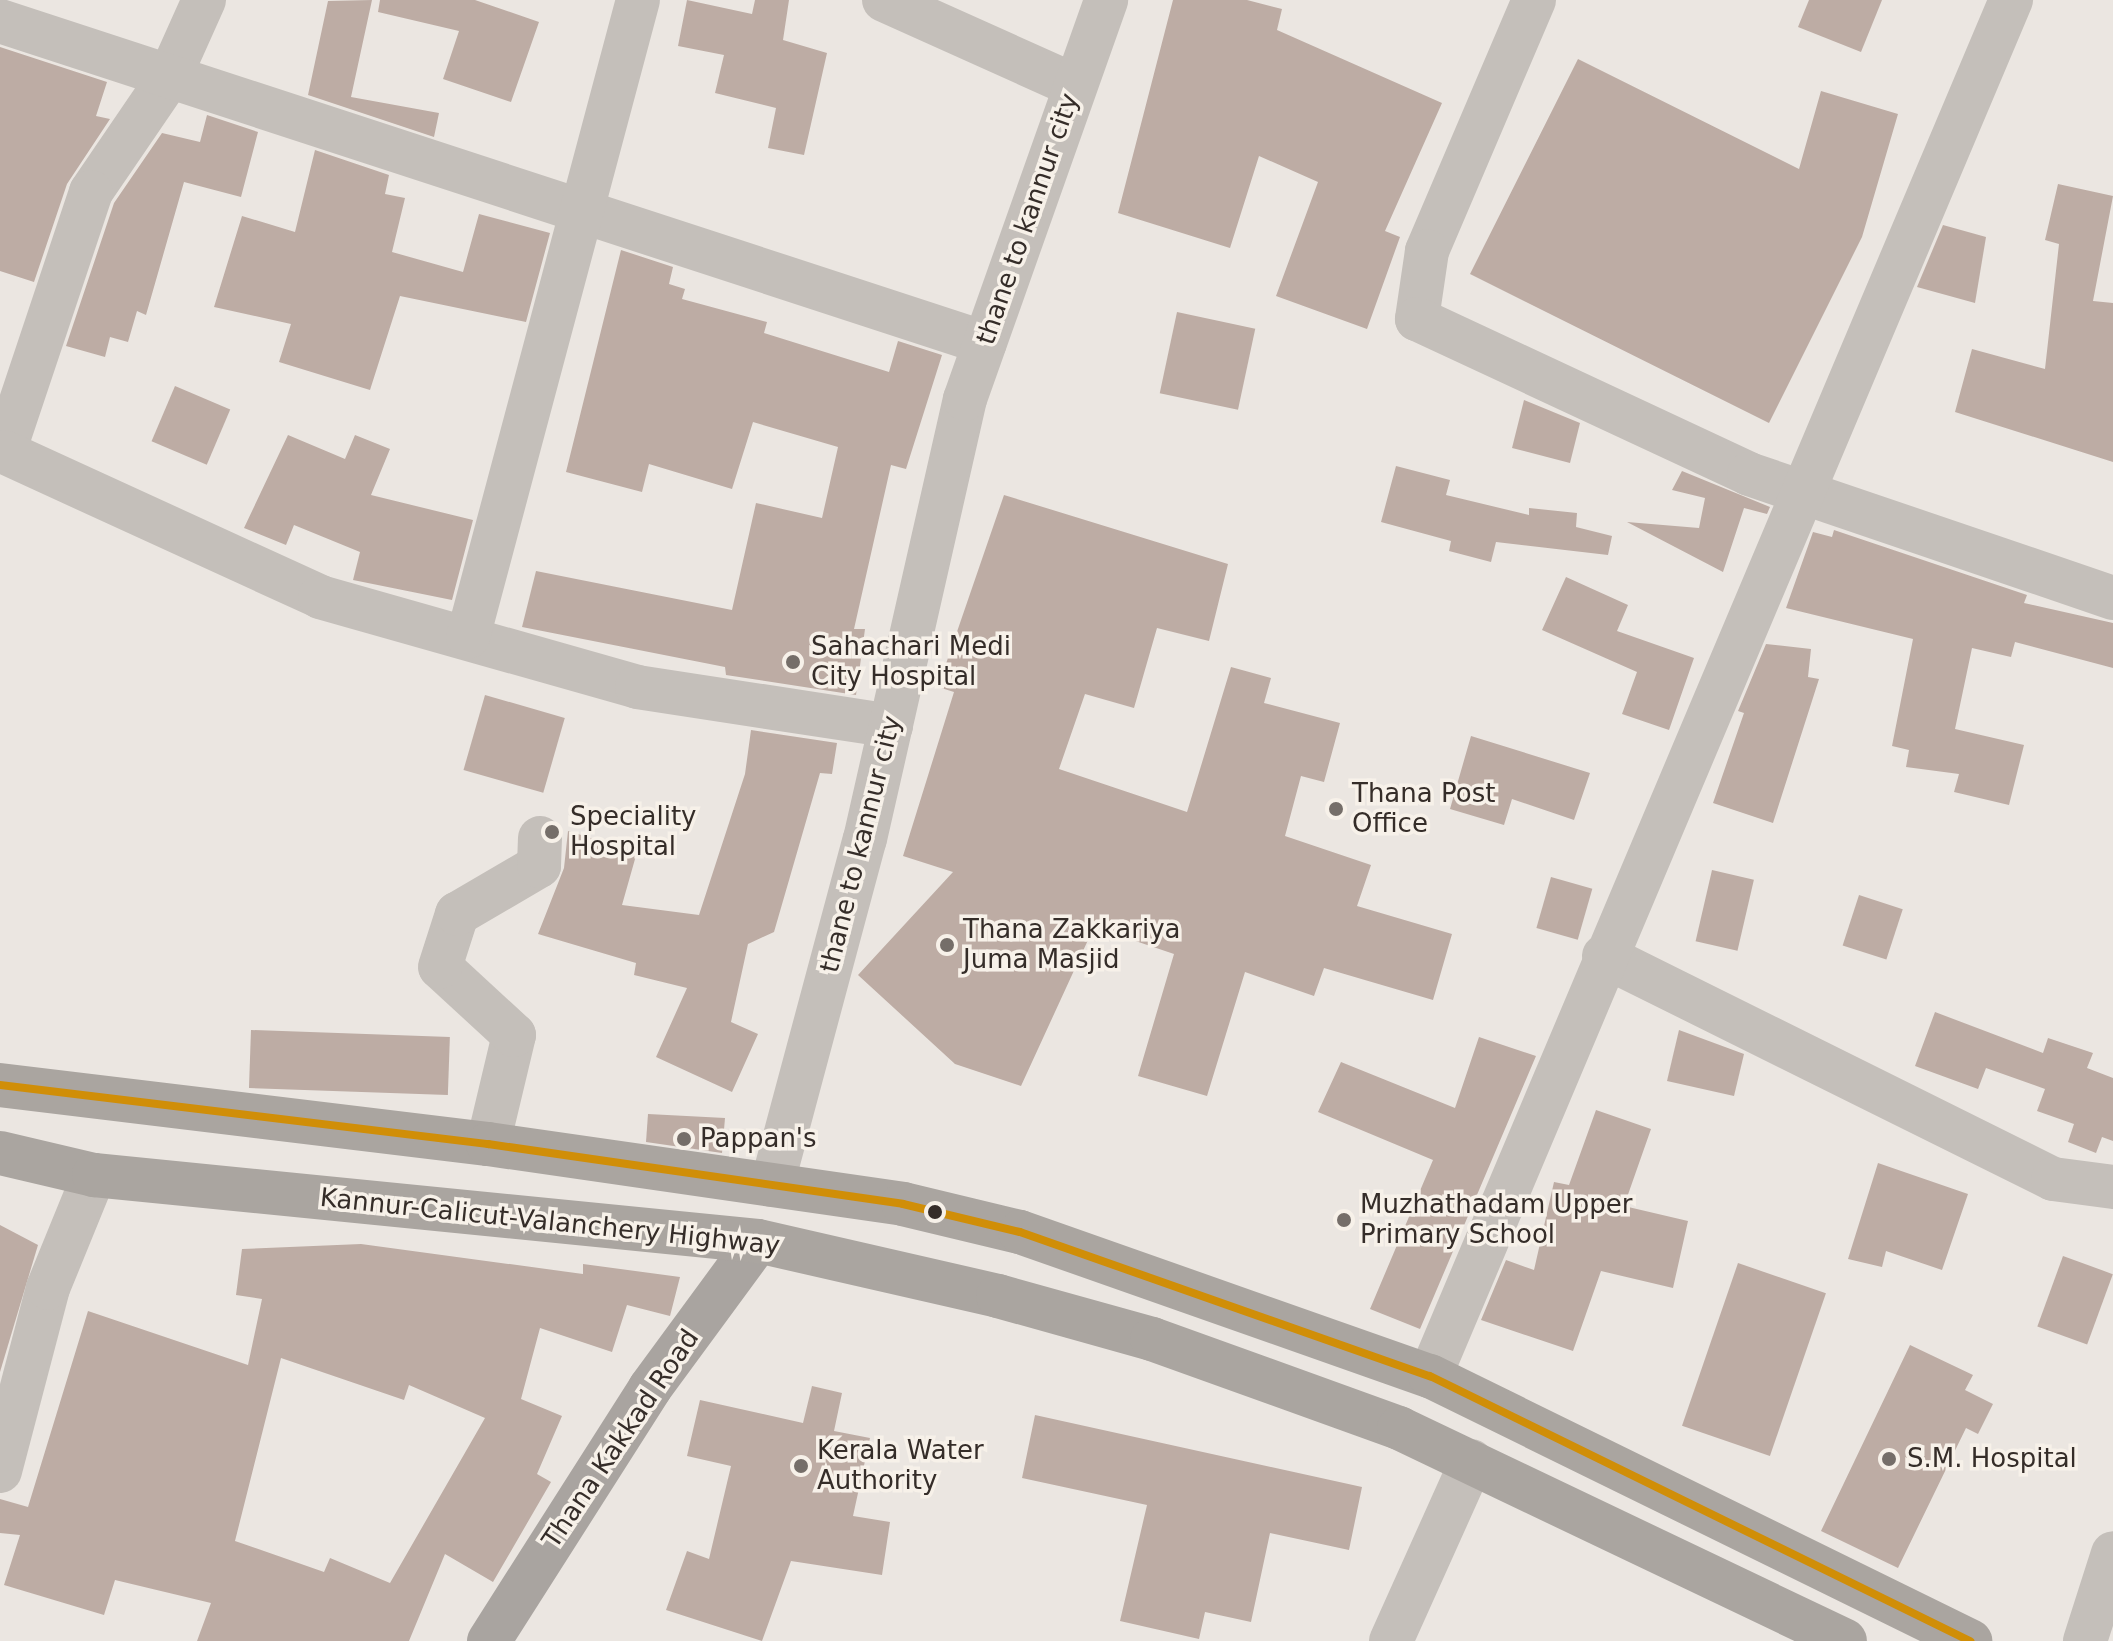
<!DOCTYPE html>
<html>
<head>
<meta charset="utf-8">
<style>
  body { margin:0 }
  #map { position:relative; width:2113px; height:1641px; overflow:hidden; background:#ebe6e1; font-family:"DejaVu Sans",sans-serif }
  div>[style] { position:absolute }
  .building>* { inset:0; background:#bdaca4; transform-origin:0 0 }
  .minor>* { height:44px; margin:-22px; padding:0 22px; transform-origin:22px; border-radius:22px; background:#c4bfba }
  .major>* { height:44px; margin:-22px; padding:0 22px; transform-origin:22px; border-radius:22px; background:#a9a4a0 }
  .highway>* { height:44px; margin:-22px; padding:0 22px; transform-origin:22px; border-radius:22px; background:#aaa5a0 }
  .bus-1>* { height:8px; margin:-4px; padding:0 4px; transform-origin:4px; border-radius:4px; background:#d08e08 }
  .dots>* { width:22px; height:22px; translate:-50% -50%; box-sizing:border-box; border:4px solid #f7f1e9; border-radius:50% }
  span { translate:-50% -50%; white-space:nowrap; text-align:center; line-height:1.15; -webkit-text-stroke:7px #f7f1e9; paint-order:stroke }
  .street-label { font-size:26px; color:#352d29 }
  .poi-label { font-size:26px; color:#352d29 }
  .left { translate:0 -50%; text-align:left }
</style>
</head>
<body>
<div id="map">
  <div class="building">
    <div style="clip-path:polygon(372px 0,351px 97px,439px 113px,434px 137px,308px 95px,328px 1px)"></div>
    <div style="clip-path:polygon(380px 0,475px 0,539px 22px,511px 102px,443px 79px,459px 31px,378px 12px)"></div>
    <div style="clip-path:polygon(687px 0,752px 14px,755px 0,789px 0,783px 40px,827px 53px,804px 155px,768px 148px,776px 108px,715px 93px,724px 55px,678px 46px)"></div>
    <div style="clip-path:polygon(1173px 0,1247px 0,1282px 9px,1277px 30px,1442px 103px,1385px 231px,1400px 237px,1367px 329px,1276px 296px,1318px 182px,1259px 156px,1230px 248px,1118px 213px)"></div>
    <div style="clip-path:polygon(1809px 0,1882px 0,1861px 52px,1798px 27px)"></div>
    <div style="clip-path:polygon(0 47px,107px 82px,96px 116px,110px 119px,67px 184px,34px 282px,0 271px)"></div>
    <div style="clip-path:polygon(1578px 59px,1799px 169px,1821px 91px,1898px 114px,1862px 237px,1769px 423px,1470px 274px)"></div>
    <div style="clip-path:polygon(207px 115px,258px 132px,241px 197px,184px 182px,146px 315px,137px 311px,128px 342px,110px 337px,105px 357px,66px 346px,114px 203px,162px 133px,200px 142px)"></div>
    <div style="clip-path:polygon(315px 150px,389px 175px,385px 194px,405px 198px,392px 252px,463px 272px,479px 214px,550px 233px,526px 322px,400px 296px,370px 390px,279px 362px,291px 324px,214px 307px,242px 216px,295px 232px)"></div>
    <div style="clip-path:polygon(2058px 184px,2113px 196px,2093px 301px,2113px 303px,2113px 462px,1955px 412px,1972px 349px,2045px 369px,2059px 244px,2045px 240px)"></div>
    <div style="clip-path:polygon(1943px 225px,1986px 237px,1975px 303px,1917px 287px)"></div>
    <div style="clip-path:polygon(621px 250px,673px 267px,669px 284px,685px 289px,682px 299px,767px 322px,764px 333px,889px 372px,898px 341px,942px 355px,906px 469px,891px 465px,854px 629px,865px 629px,856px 695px,726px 675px,725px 667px,522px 627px,536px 571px,732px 610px,756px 503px,822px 518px,838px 447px,753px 422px,732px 489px,649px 464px,642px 492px,566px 472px)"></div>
    <div style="left:1177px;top:312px;width:80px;height:83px;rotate:12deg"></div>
    <div style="left:175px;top:386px;width:60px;height:60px;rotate:23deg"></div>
    <div style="clip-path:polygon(1524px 400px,1580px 423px,1570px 463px,1512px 448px)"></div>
    <div style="clip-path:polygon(288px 435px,345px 459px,355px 435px,390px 449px,371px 495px,473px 520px,452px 600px,353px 580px,360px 552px,294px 525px,286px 545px,244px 528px)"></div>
    <div style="clip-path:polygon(1396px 466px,1450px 480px,1446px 495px,1529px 515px,1529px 508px,1577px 513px,1576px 527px,1612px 536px,1608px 555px,1496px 542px,1491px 562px,1449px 551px,1451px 541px,1381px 522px)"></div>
    <div style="clip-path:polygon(1682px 471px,1770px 507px,1767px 514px,1744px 508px,1723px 572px,1627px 522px,1699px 528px,1705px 498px,1672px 490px)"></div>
    <div style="clip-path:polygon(1004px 495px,1228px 564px,1209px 641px,1157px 628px,1134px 708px,1085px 694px,1059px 769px,1187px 812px,1231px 667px,1271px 678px,1264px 703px,1340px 723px,1324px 782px,1301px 776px,1285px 836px,1371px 865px,1357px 906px,1452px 934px,1433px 1000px,1324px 968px,1314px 996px,1245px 972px,1207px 1096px,1138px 1076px,1174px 954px,1094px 927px,1021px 1086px,955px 1064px,858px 975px,953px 872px,903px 856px,954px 692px,938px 687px)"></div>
    <div style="clip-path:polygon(1834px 530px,2027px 595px,2024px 603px,2113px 623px,2113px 668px,2015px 642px,2011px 657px,1972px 648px,1955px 729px,2024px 745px,2009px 805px,1954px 792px,1959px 774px,1906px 767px,1909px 750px,1892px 746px,1913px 639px,1786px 608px,1813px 532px,1832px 537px)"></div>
    <div style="clip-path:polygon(1566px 577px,1628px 605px,1617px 631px,1694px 658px,1669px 730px,1622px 714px,1637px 672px,1542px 630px)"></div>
    <div style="clip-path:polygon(1766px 644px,1811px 649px,1808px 677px,1819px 679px,1773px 823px,1713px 803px,1744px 713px,1738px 711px)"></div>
    <div style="left:485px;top:695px;width:83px;height:78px;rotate:16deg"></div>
    <div style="clip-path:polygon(751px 730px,837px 743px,832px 774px,820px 773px,774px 932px,748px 944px,731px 1022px,758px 1034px,732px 1092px,656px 1057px,687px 988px,634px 975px,636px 963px,538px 934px,564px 868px,568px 831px,637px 852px,622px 905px,699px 915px,745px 774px)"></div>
    <div style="clip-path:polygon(1471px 736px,1590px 773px,1574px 820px,1512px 799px,1504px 825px,1450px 809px)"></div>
    <div style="left:1712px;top:870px;width:43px;height:73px;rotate:13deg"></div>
    <div style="left:1551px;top:877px;width:43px;height:53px;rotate:16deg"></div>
    <div style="left:1859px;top:895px;width:46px;height:53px;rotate:18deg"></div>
    <div style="clip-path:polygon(1935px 1012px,2043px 1053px,2048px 1038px,2093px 1053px,2087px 1068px,2113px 1078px,2113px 1141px,2102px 1137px,2096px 1153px,2068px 1142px,2074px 1124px,2037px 1111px,2045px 1089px,1986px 1068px,1978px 1089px,1915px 1066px)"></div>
    <div style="left:251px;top:1030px;width:199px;height:58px;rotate:2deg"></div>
    <div style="clip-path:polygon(1679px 1030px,1744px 1054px,1734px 1096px,1667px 1081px)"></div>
    <div style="clip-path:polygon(1479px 1037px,1536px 1056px,1420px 1329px,1370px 1309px,1433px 1160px,1318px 1112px,1341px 1062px,1455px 1108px)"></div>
    <div style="clip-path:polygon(1596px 1110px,1651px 1129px,1624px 1206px,1688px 1221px,1673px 1288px,1601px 1271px,1573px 1351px,1481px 1320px,1506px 1260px,1534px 1270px,1554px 1182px,1569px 1185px)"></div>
    <div style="clip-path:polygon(648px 1114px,725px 1118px,722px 1153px,646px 1142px)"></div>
    <div style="clip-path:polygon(1878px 1163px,1968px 1194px,1942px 1270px,1886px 1251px,1882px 1267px,1848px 1259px)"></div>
    <div style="clip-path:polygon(0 1225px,38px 1245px,0 1372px)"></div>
    <div style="clip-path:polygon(evenodd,361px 1244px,583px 1274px,583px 1264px,680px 1277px,670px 1316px,627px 1305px,612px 1352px,540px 1328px,521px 1399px,562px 1416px,537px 1474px,551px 1482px,493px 1582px,445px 1554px,409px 1641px,197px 1641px,211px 1603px,115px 1580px,104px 1615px,4px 1585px,20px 1535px,0 1533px,0 1499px,28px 1507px,88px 1311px,248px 1365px,262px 1299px,236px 1295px,242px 1249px,361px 1244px,281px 1358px,404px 1400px,409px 1385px,485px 1418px,390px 1583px,330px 1558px,324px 1572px,235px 1541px,281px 1358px)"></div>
    <div style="left:2063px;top:1256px;width:53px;height:75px;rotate:20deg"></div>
    <div style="left:1738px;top:1263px;width:93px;height:172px;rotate:19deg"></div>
    <div style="clip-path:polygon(1910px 1345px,1973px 1375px,1965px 1390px,1993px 1404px,1978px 1434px,1966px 1428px,1898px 1568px,1821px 1531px)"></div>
    <div style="clip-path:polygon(812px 1386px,842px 1393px,834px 1431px,870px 1438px,853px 1516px,890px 1522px,882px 1575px,791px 1561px,762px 1641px,666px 1610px,687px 1551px,709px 1559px,731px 1466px,687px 1456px,700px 1400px,803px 1423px)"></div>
    <div style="clip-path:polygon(1035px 1415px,1362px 1487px,1349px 1550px,1270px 1533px,1251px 1622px,1205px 1612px,1199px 1639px,1120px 1621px,1147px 1505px,1022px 1478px)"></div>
  </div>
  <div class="minor">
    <div style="left:204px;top:0;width:83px;rotate:114.1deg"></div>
    <div style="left:170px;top:76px;width:140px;rotate:124.3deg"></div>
    <div style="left:91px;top:192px;width:274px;rotate:108.5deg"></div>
    <div style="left:4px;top:452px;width:348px;rotate:24.6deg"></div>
    <div style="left:320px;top:597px;width:330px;rotate:15.8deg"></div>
    <div style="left:637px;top:687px;width:257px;rotate:8.7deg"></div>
    <div style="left:884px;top:0;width:209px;rotate:24.2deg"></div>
    <div style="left:1534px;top:0;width:273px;rotate:113.1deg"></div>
    <div style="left:1427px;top:251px;width:69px;rotate:98.4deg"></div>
    <div style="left:1417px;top:319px;width:366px;rotate:25deg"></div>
    <div style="left:1749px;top:474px;width:385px;rotate:18.8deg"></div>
    <div style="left:0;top:21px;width:1036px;rotate:18.1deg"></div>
    <div style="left:468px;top:637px;width:659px;rotate:-75.06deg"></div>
    <div style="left:1604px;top:956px;width:501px;rotate:26.41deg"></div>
    <div style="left:2053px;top:1179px;width:61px;rotate:7.6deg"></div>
    <div style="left:488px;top:1144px;width:112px;rotate:-76.6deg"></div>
    <div style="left:514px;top:1035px;width:100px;rotate:-137.4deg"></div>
    <div style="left:440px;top:967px;width:56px;rotate:-72.2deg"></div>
    <div style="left:457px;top:914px;width:95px;rotate:-30.3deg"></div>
    <div style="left:539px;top:866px;width:28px;rotate:-88deg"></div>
    <div style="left:772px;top:1185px;width:358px;rotate:-75deg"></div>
    <div style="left:865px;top:839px;width:451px;rotate:-77.2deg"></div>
    <div style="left:965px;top:399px;width:423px;rotate:-70.5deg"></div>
    <div style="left:1430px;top:1376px;width:1494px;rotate:-67.11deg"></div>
    <div style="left:0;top:1471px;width:189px;rotate:-75.3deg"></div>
    <div style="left:48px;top:1288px;width:122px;rotate:-67.8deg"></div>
    <div style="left:1391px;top:1641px;width:197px;rotate:-65.8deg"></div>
    <div style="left:2085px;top:1641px;width:92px;rotate:-72.3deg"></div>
  </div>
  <div class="major">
    <div style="left:489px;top:1641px;width:300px;rotate:-57.5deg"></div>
    <div style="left:650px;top:1388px;width:182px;rotate:-53.7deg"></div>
  </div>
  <div class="highway">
    <div style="left:0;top:1085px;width:492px;rotate:6.9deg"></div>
    <div style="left:488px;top:1144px;width:419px;rotate:8.2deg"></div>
    <div style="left:903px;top:1204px;width:120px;rotate:13.5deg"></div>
    <div style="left:1020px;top:1232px;width:435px;rotate:19.4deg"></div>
    <div style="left:1430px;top:1376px;width:602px;rotate:26.14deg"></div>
    <div style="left:0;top:1153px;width:97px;rotate:13.2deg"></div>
    <div style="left:94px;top:1175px;width:667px;rotate:5.68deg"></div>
    <div style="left:758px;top:1241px;width:246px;rotate:12.9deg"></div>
    <div style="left:998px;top:1296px;width:160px;rotate:15.6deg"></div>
    <div style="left:1152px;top:1339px;width:263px;rotate:19.8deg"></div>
    <div style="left:1399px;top:1428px;width:494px;rotate:25.5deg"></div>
  </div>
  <div class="bus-1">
    <div style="left:0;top:1085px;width:492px;rotate:6.9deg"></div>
    <div style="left:488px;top:1144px;width:419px;rotate:8.2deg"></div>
    <div style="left:903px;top:1204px;width:120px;rotate:13.5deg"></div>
    <div style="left:1020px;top:1232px;width:435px;rotate:19.4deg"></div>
    <div style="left:1430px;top:1376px;width:602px;rotate:26.14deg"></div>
  </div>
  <div class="dots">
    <div style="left:793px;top:662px;background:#756e69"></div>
    <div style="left:1336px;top:809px;background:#756e69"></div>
    <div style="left:552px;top:832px;background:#756e69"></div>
    <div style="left:947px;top:945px;background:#756e69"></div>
    <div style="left:684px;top:1139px;background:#756e69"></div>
    <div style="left:935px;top:1212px;background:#352d29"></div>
    <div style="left:1344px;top:1220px;background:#756e69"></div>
    <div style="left:1889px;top:1459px;background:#756e69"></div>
    <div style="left:801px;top:1466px;background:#756e69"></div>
  </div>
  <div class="street-label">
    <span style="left:1028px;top:219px;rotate:-71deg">thane to kannur city</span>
    <span style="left:861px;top:844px;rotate:-76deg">thane to kannur city</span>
    <span style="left:550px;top:1222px;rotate:6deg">Kannur-Calicut-Valanchery Highway</span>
    <span style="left:621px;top:1439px;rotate:-56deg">Thana Kakkad Road</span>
  </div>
  <div class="poi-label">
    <span class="left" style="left:811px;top:662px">Sahachari Medi<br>City Hospital</span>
    <span class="left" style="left:1352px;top:809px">Thana Post<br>Office</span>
    <span class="left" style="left:570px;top:832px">Speciality<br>Hospital</span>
    <span class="left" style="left:963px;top:945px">Thana Zakkariya<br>Juma Masjid</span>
    <span class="left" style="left:700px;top:1139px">Pappan's</span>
    <span class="left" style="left:1360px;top:1220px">Muzhathadam Upper<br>Primary School</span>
    <span class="left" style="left:817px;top:1466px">Kerala Water<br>Authority</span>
    <span class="left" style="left:1907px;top:1459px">S.M. Hospital</span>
  </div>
</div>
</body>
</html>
